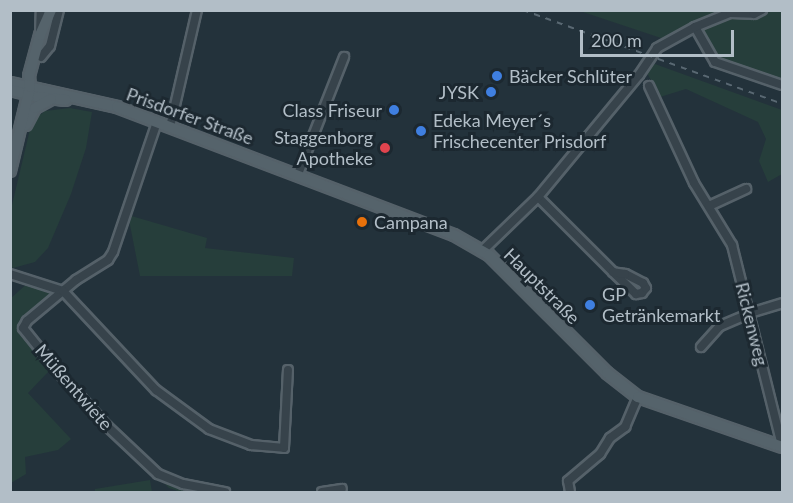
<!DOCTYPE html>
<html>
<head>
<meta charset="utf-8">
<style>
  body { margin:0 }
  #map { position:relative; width:793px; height:503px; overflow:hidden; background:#23323b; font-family:Lato,sans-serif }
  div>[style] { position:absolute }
  .green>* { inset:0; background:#263e3b }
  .roads { filter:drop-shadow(2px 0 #556169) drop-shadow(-2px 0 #556169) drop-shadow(0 2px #556169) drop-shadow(0 -2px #556169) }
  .minor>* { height:8px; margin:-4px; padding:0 4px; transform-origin:4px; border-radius:4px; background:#37434b }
  .major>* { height:10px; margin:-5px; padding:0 5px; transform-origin:5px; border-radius:5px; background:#55636b }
  .rail>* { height:1.5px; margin-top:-0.75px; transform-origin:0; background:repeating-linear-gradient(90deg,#596872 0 6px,transparent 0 12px) }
  .dots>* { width:16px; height:16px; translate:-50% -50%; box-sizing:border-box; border:3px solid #1c2830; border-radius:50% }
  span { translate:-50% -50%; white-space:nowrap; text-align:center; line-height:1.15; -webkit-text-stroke:6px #1c2830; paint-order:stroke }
  .poi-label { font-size:18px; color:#b2bec7 }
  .left { translate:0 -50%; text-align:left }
  .right { translate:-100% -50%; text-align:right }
  .street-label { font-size:18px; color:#b2bec7 }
  .frame { position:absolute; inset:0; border:12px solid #b2bec7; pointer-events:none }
  .scale { position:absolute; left:580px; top:30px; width:154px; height:27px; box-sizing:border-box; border:3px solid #b2bec7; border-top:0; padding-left:8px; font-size:18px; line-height:21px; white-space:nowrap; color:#b2bec7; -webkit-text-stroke:4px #1c2830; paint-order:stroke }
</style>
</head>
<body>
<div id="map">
  <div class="green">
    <div style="clip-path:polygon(580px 11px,728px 11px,664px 39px)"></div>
    <div style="clip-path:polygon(772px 11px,782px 11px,782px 81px,717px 61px,700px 31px,730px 19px,755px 18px)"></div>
    <div style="clip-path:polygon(655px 64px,782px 110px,782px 174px,768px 182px,759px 161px,766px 139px,758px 122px,686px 89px,660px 97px,646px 71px)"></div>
    <div style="clip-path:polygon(70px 108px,92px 112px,86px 148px,71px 194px,48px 248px,35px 262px,13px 268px,11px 267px,11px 209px,32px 121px,45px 111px)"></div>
    <div style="clip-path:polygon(128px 215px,207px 238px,205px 248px,294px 258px,292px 276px,140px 276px)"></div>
    <div style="clip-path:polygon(30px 281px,57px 291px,19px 327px,50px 370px,28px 393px,71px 439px,58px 450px,25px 457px,26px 474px,11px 483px,10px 299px)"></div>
    <div style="clip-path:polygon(157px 476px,218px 492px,181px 492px,169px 488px)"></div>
    <div style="clip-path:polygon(150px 480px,152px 492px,95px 492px,95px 489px)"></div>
  </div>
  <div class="roads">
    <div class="minor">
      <div style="left:695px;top:27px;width:40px;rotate:60.3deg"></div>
      <div style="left:715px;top:62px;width:71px;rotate:18.9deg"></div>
      <div style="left:40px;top:33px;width:23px;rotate:-88deg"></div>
      <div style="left:41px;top:57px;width:14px;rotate:-51deg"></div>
      <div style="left:50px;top:46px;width:37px;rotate:-76deg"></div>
      <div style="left:649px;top:86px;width:107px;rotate:65.1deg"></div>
      <div style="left:694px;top:183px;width:73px;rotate:58.5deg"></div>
      <div style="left:732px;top:245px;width:207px;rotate:76deg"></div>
      <div style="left:157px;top:122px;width:137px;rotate:108.7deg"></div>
      <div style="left:113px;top:252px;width:9px;rotate:122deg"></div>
      <div style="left:108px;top:260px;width:38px;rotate:148deg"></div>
      <div style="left:76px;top:280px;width:64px;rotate:140.1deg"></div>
      <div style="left:27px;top:321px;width:8px;rotate:120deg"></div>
      <div style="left:23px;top:328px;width:58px;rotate:51.3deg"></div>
      <div style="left:59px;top:373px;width:72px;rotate:47.8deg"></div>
      <div style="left:107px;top:426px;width:70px;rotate:43.3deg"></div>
      <div style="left:158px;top:474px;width:27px;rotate:22deg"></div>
      <div style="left:183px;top:484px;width:43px;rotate:10.8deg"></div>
      <div style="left:170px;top:127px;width:120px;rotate:-77deg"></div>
      <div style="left:298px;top:174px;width:126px;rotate:-68.5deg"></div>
      <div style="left:538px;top:197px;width:106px;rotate:45deg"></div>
      <div style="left:613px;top:272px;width:32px;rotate:44deg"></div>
      <div style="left:636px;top:294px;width:6px;rotate:-9deg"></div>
      <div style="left:642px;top:293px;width:6px;rotate:-51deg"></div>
      <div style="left:646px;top:288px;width:6px;rotate:-121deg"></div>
      <div style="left:643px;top:283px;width:20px;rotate:-153deg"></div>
      <div style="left:625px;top:274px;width:12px;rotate:-171deg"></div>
      <div style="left:709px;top:206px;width:41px;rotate:-24.7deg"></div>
      <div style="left:482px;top:251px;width:78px;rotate:-44deg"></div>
      <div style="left:538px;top:197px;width:158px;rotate:-50.4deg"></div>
      <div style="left:639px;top:75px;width:32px;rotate:-56deg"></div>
      <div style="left:657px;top:48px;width:43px;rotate:-28.9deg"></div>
      <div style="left:695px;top:27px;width:38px;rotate:-22deg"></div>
      <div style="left:730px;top:13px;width:24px;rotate:2deg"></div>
      <div style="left:754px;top:14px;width:9px;rotate:-27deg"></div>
      <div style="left:10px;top:274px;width:56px;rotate:17.8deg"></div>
      <div style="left:63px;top:291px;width:136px;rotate:46.8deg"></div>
      <div style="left:156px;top:390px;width:66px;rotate:36.3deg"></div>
      <div style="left:209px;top:429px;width:45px;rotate:20.9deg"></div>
      <div style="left:251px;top:445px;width:33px;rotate:5deg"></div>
      <div style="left:284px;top:448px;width:78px;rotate:-87.1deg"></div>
      <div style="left:701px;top:347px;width:28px;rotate:-48deg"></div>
      <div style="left:720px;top:326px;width:33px;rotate:-23deg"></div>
      <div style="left:750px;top:313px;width:34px;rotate:-17deg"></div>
      <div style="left:322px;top:492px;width:20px;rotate:-9deg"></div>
      <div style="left:570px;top:492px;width:11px;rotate:-100deg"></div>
      <div style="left:568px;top:481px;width:42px;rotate:-40.2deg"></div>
      <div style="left:600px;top:454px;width:19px;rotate:-58deg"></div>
      <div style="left:610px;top:438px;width:19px;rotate:-36deg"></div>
      <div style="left:625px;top:427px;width:33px;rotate:-67deg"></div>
    </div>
    <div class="major">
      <div style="left:10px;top:83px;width:110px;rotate:12.6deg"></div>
      <div style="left:117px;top:107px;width:360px;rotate:20.8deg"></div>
      <div style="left:454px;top:235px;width:40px;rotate:29.7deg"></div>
      <div style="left:489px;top:255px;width:167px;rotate:45deg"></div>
      <div style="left:607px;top:373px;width:39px;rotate:38deg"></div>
      <div style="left:638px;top:397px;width:152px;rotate:19.1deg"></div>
      <div style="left:10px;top:90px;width:29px;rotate:14deg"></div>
      <div style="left:38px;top:97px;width:28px;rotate:6deg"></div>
      <div style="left:26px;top:125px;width:19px;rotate:-62deg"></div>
      <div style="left:35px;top:108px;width:18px;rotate:-29deg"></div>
      <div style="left:10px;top:171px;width:86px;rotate:-76.6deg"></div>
      <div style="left:30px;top:87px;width:11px;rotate:-95deg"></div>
      <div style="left:29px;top:76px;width:42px;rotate:-75deg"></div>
      <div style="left:40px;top:35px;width:27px;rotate:-66deg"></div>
    </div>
  </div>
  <div class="rail">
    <div style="left:523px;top:10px;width:276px;rotate:19.9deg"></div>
  </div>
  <div class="dots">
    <div style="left:497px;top:76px;background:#3f7fe0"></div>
    <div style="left:491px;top:92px;background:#3f7fe0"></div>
    <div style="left:394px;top:110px;background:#3f7fe0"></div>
    <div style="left:421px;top:131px;background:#3f7fe0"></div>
    <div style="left:385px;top:148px;background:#e0444e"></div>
    <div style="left:362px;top:222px;background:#e8710a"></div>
    <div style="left:590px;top:305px;background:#3f7fe0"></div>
  </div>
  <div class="poi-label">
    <span class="left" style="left:509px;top:76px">Bäcker Schlüter</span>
    <span class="right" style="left:479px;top:92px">JYSK</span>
    <span class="right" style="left:382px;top:110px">Class Friseur</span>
    <span class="left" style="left:433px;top:131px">Edeka Meyer´s<br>Frischecenter Prisdorf</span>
    <span class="right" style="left:373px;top:148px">Staggenborg<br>Apotheke</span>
    <span class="left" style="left:374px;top:222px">Campana</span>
    <span class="left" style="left:602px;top:305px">GP<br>Getränkemarkt</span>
  </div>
  <div class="street-label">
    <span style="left:190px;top:116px;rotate:20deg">Prisdorfer Straße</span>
    <span style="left:542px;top:286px;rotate:45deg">Hauptstraße</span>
    <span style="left:752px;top:324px;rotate:76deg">Rickenweg</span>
    <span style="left:74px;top:387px;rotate:49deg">Müßentwiete</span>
  </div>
  <div class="frame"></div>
  <div class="scale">200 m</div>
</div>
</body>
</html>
